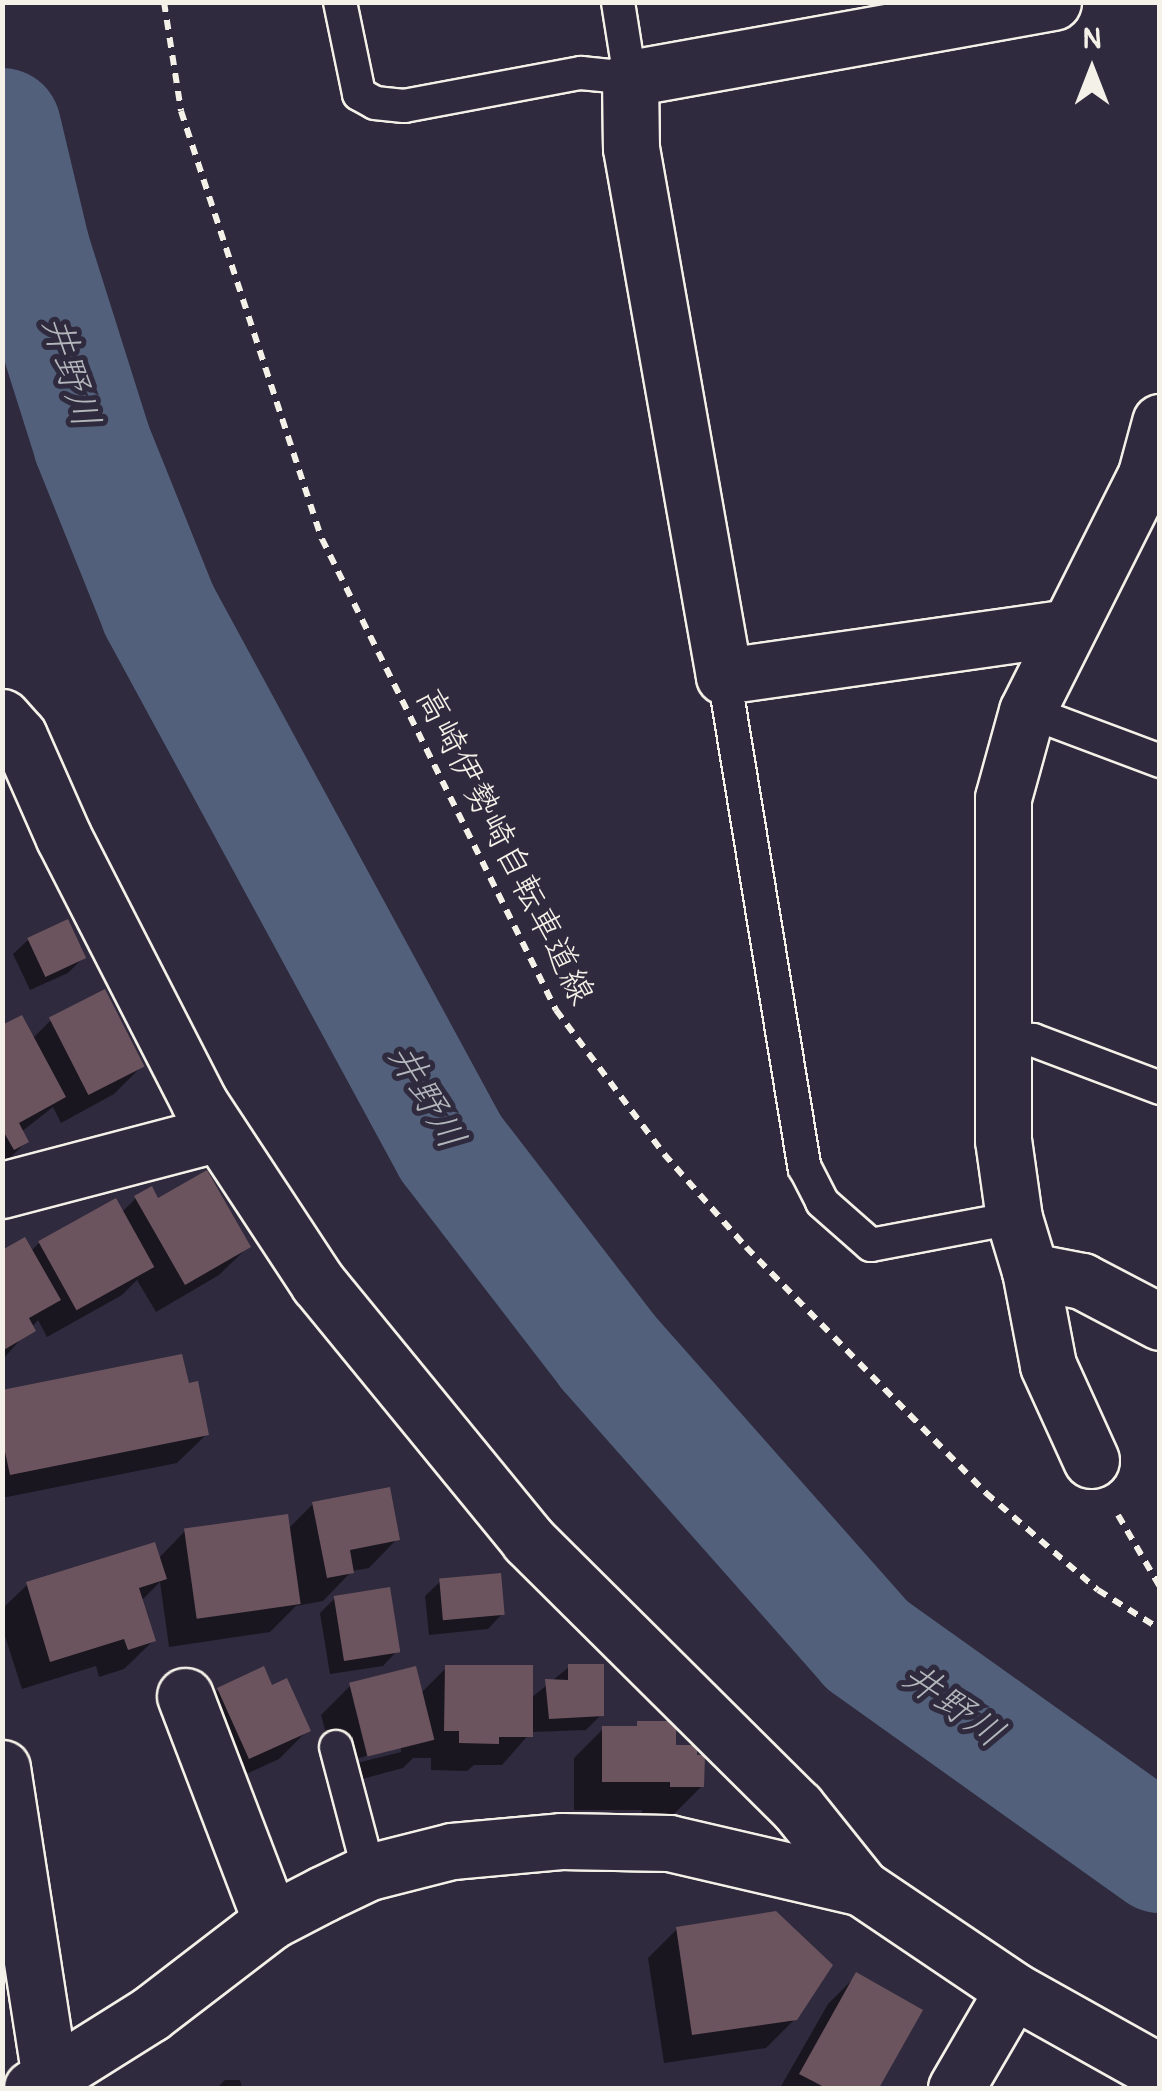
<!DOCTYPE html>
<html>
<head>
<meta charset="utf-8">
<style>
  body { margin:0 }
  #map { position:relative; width:1162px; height:2091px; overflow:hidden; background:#2f2a3d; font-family:Pangolin,"Klee One",sans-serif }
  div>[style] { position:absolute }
  .shadow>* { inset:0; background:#0007 }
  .river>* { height:118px; margin:-59px; padding:0 59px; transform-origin:59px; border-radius:59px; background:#52607b }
  .building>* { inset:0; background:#6c545f; transform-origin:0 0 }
  .path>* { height:6px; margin-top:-3px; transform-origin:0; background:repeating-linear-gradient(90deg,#f4f1e8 0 10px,transparent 0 18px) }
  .roads { filter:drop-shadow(2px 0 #f4f1e8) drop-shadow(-2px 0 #f4f1e8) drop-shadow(0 2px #f4f1e8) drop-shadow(0 -2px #f4f1e8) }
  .lane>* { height:32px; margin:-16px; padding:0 16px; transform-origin:16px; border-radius:16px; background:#2f2a3d }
  .street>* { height:55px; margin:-27.5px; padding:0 27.5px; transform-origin:27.5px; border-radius:27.5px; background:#2f2a3d }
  span { translate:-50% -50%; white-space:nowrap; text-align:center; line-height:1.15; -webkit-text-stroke:10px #2f2a3d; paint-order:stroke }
  .street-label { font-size:35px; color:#f4f1e8 }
  .water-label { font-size:38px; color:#b3b7bc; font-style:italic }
  .frame { position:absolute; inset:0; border:5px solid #f4f1e8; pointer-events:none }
  .north { position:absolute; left:1042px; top:20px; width:100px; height:100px; -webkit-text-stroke:8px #2f2a3d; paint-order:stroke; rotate:0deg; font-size:28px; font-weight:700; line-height:40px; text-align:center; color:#f4f1e8 }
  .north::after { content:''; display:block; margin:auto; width:35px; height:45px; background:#f4f1e8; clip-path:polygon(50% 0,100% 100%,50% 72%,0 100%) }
</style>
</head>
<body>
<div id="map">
  <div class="shadow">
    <div style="clip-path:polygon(28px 940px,83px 958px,68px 973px,30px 990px,13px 954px)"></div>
    <div style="clip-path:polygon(51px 1020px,142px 1066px,114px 1094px,61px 1123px,53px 1107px,21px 1132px,26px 1142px,2px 1166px,2px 1028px,32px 1039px)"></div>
    <div style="clip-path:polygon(136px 1198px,157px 1201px,248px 1247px,219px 1275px,156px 1312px,137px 1280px,122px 1295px,47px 1337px,38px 1320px,2px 1360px,2px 1253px,30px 1252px,40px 1242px,121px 1213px)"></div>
    <div style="clip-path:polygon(187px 1386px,206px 1435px,177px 1463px,2px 1498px,2px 1393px)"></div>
    <div style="clip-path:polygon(313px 1504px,397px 1539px,369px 1568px,352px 1571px,323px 1601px,296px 1606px,270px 1632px,169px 1647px,160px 1582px,141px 1601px,153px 1641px,124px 1669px,99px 1677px,96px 1666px,22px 1689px,2px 1627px,2px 1609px,27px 1585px,158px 1559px,185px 1531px,288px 1529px)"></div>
    <div style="clip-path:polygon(440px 1582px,502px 1614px,488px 1629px,429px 1635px,425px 1596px)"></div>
    <div style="clip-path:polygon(335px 1598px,397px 1651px,383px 1666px,330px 1674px,320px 1613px)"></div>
    <div style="clip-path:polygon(evenodd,569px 1667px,601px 1715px,586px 1730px,531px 1732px,502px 1765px,474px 1765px,467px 1771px,431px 1770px,431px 1758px,413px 1758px,403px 1768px,340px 1785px,321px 1715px,350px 1686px,420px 1694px,446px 1668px,531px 1698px,569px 1667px,401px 1746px,401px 1752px,357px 1763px,356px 1759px,401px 1746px)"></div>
    <div style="clip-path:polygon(271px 1688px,308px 1730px,279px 1759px,220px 1786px,190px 1719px,218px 1690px)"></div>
    <div style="clip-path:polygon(603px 1729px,694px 1757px,702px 1786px,673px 1815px,642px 1815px,642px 1810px,574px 1810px,574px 1758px)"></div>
    <div style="clip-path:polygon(677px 1929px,795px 2019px,766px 2048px,664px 2063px,648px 1958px)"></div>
    <div style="clip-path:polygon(857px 1975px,920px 2011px,876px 2088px,780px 2088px,828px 2004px)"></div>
    <div style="clip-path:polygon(225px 2080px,240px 2080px,242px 2088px,217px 2088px)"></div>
  </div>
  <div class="river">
    <div style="left:2px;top:127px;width:125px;rotate:76.6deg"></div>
    <div style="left:31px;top:249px;width:203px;rotate:72.5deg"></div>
    <div style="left:92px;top:443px;width:180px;rotate:68.1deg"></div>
    <div style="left:159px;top:610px;width:612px;rotate:61.51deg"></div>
    <div style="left:451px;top:1148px;width:257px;rotate:52.4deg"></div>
    <div style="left:608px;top:1352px;width:391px;rotate:48.5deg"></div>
    <div style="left:867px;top:1645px;width:360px;rotate:35.5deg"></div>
  </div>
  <div class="building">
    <div style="left:68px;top:919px;width:43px;height:45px;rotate:65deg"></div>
    <div style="left:105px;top:989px;width:87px;height:63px;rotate:63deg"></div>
    <div style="clip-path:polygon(22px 1015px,66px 1097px,19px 1123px,29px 1142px,14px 1150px,2px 1129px,2px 1025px)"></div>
    <div style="clip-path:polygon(207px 1170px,251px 1247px,185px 1285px,134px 1196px,152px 1186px,158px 1198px)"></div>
    <div style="left:116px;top:1198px;width:79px;height:89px;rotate:61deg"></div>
    <div style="clip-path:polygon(25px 1237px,61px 1300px,29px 1318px,36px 1331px,2px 1351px,2px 1250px)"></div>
    <div style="clip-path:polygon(182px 1354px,189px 1383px,198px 1381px,209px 1435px,10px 1475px,2px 1438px,2px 1390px)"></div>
    <div style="clip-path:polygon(390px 1487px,400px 1540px,350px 1550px,354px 1573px,327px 1578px,312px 1502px)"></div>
    <div style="left:288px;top:1514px;width:91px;height:105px;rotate:82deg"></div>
    <div style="clip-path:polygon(155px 1542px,167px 1579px,139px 1588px,156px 1641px,128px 1650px,124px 1639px,50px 1662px,26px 1582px)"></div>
    <div style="left:501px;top:1573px;width:42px;height:62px;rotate:85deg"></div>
    <div style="left:390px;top:1587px;width:66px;height:57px;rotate:81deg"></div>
    <div style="clip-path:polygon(568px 1664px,604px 1664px,604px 1716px,549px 1719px,545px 1679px,568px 1680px)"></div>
    <div style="clip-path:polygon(445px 1665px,533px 1665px,533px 1737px,499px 1737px,499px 1744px,459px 1743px,459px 1731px,444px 1731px)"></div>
    <div style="clip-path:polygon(264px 1666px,272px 1685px,287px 1678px,311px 1731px,249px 1759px,217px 1688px)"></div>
    <div style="left:416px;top:1666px;width:76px;height:69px;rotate:76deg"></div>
    <div style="clip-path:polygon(637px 1721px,676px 1721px,676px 1745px,697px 1745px,697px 1755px,705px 1755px,704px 1787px,670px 1787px,670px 1782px,602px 1782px,602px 1726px,637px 1726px)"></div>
    <div style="clip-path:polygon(776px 1911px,833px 1965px,797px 2020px,692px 2035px,676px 1927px)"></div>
    <div style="clip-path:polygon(856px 1972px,923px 2010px,879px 2088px,826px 2088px,799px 2074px)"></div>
  </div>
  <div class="path">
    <div style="left:164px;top:2px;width:110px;rotate:81.1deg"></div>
    <div style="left:181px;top:111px;width:451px;rotate:71.8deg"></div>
    <div style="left:322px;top:539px;width:526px;rotate:63.58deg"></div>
    <div style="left:556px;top:1010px;width:180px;rotate:53.1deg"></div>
    <div style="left:664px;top:1154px;width:124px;rotate:48.6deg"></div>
    <div style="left:746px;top:1247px;width:344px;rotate:45.7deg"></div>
    <div style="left:986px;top:1493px;width:148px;rotate:40.9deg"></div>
    <div style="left:1098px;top:1590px;width:73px;rotate:32.2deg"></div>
    <div style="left:1118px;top:1515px;width:83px;rotate:59.7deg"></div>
  </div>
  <div class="roads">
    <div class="lane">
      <div style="left:340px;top:2px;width:94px;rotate:78.3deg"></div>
      <div style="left:359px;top:94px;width:18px;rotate:29deg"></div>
      <div style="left:375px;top:103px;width:29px;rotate:6deg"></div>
      <div style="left:404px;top:106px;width:180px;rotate:-10.6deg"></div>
      <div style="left:581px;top:73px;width:49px;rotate:5.8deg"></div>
      <div style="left:630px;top:78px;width:77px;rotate:-99deg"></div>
      <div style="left:724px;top:676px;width:499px;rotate:80.7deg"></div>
      <div style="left:805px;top:1168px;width:38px;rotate:63deg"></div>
      <div style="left:822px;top:1202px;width:65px;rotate:41.3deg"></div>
      <div style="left:871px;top:1245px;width:146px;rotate:-10.7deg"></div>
      <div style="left:1027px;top:711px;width:142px;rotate:20.6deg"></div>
      <div style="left:1004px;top:1038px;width:29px;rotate:4deg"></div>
      <div style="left:1033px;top:1040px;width:136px;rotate:20.7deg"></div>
      <div style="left:336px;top:1747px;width:129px;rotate:75.2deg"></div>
    </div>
    <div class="street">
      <div style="left:1053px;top:2px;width:430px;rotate:169.8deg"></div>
      <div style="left:630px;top:78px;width:70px;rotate:89.2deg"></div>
      <div style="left:631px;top:148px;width:536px;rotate:80.01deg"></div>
      <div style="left:724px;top:676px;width:346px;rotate:-8.1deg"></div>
      <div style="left:2px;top:717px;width:25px;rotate:48deg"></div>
      <div style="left:19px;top:736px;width:111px;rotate:66.2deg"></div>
      <div style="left:64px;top:838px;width:297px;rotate:62.9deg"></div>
      <div style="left:199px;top:1102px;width:217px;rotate:56.7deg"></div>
      <div style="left:318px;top:1283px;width:332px;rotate:50.7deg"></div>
      <div style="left:528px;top:1540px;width:379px;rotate:44.8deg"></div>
      <div style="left:797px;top:1807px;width:104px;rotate:51.3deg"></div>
      <div style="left:2px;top:1190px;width:224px;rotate:-14.7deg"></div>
      <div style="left:1030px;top:1271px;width:53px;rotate:10.9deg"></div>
      <div style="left:1082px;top:1281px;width:88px;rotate:27.7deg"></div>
      <div style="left:1091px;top:1460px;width:104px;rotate:-114.4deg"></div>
      <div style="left:1048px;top:1365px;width:96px;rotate:-100.8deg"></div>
      <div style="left:1030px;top:1271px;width:55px;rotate:-106.8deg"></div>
      <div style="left:1014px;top:1218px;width:79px;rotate:-98deg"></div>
      <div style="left:1003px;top:1140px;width:342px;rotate:-90deg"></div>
      <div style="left:1003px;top:798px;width:90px;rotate:-74.6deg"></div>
      <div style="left:1027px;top:711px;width:265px;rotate:-63.3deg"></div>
      <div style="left:1146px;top:474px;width:54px;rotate:-74.9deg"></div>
      <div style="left:185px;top:1696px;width:241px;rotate:69.1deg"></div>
      <div style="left:2px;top:1768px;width:313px;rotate:81.2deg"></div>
      <div style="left:32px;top:2088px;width:139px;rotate:-32.1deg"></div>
      <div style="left:150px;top:2014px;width:153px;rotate:-37.5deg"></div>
      <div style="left:271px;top:1921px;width:59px;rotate:-27.4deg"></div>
      <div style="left:323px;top:1894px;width:51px;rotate:-25.6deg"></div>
      <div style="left:369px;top:1872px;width:86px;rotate:-14.2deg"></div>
      <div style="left:452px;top:1851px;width:109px;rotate:-5.2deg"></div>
      <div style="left:561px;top:1841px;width:108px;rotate:1.1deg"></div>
      <div style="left:669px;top:1843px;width:198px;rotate:13.1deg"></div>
      <div style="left:862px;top:1888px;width:182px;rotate:34deg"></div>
      <div style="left:1013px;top:1990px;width:168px;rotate:29.2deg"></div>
      <div style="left:956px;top:2088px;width:113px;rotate:-59.8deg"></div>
    </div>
  </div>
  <div class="street-label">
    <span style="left:505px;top:846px;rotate:63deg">高崎伊勢崎自転車道線</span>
  </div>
  <div class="water-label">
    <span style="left:70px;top:372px;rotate:73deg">井野川</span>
    <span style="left:426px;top:1097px;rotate:60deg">井野川</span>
    <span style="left:953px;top:1706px;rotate:36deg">井野川</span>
  </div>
  <div class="frame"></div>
  <div class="north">N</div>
</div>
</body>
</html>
